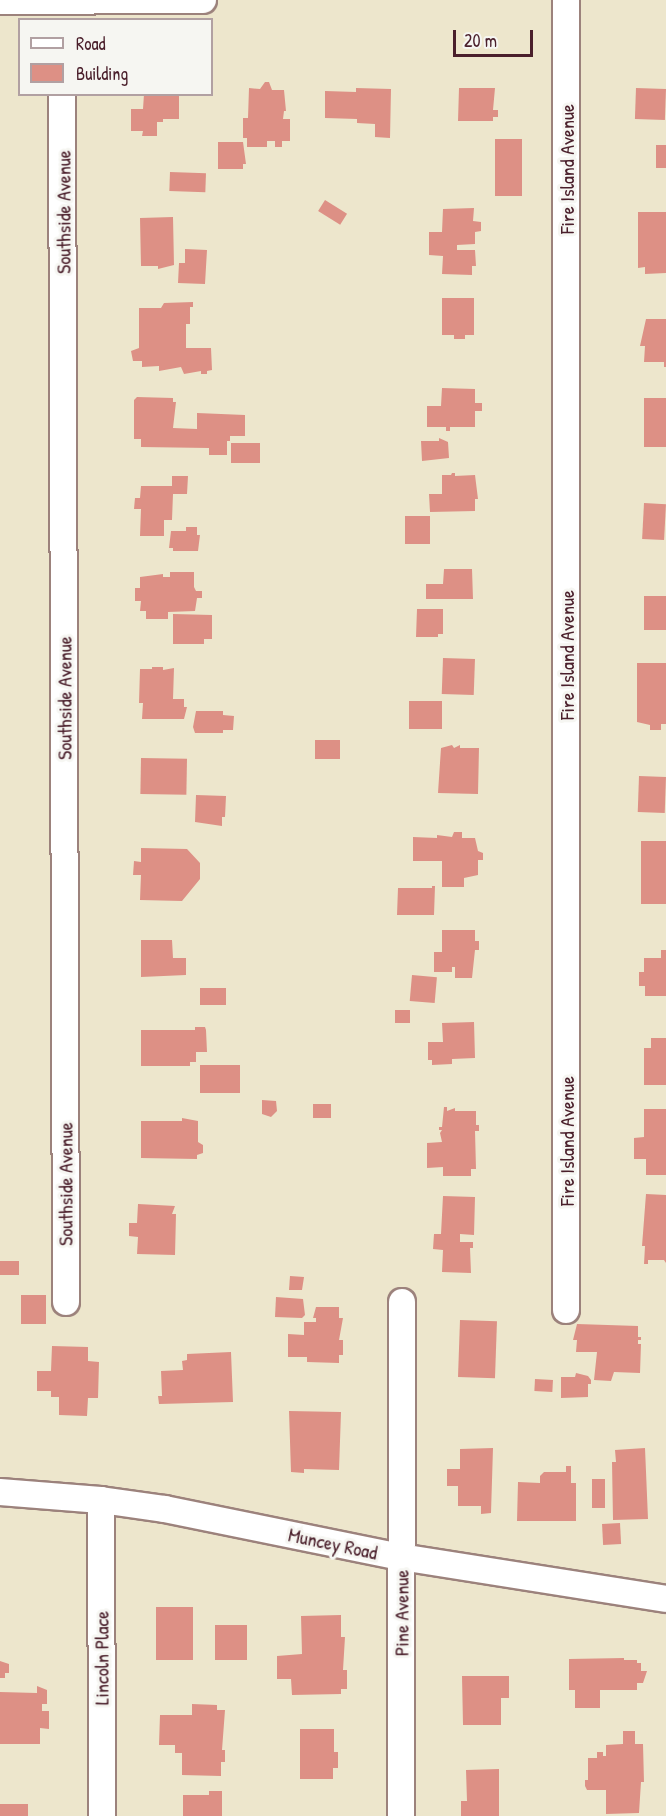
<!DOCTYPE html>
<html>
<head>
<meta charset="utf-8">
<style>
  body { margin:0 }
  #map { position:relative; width:666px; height:1816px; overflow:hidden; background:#ede6cc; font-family:"Patrick Hand",sans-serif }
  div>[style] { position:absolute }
  .building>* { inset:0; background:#dd9085; transform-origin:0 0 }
  .roads { filter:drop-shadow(2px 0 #9c827c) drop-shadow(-2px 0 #9c827c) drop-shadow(0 2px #9c827c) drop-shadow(0 -2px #9c827c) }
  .minor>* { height:26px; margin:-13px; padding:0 13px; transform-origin:13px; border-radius:13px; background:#fff }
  span { translate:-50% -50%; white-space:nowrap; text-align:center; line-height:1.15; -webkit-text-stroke:6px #f6f6f2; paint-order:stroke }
  .street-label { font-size:20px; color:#4a1f2b }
  .legend { position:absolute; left:18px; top:18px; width:195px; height:78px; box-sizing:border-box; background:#f6f6f2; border:2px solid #b1a0a2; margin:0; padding:8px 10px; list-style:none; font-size:18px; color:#4a1f2b }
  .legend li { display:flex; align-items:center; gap:12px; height:30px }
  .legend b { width:30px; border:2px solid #b1a0a2 }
  .scale { position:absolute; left:453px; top:30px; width:80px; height:27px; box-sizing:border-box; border:3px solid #4a1f2b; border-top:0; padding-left:8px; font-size:18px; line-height:21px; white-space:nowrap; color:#4a1f2b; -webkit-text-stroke:4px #f6f6f2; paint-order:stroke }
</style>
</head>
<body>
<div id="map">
  <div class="building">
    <div style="clip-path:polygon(265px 82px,269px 82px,272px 90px,284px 90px,286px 111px,284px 111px,283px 119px,290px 119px,290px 141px,282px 141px,282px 147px,275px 147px,275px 141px,267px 141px,267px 147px,247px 147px,247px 138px,243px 138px,243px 118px,248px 118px,249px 88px,260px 89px)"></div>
    <div style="clip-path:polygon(356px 88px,391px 89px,390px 138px,375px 137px,375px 124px,357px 123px,357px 119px,325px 118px,325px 91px,356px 92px)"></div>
    <div style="clip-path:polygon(459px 88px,495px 88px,493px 110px,498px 110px,498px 117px,493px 117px,493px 121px,458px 121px)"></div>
    <div style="left:636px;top:88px;width:30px;height:31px;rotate:2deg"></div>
    <div style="clip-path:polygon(144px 94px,179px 94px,179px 119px,163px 119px,163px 122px,157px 122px,157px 136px,142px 136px,143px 131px,131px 131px,131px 109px,143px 109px)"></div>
    <div style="left:495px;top:139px;width:27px;height:57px"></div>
    <div style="clip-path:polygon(218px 142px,243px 142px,246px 164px,243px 164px,243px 169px,218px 169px)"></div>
    <div style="left:666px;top:145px;width:23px;height:10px;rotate:90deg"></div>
    <div style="left:170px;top:172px;width:36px;height:19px;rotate:2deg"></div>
    <div style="left:325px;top:200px;width:26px;height:13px;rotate:32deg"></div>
    <div style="clip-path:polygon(474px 208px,473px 221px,481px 222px,481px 231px,475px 232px,475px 244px,457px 245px,457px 250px,475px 250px,476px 266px,472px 266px,472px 275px,442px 274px,443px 256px,429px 255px,429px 232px,442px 232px,443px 209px)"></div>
    <div style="clip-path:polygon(638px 212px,666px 212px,666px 273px,645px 274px,645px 267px,638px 268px)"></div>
    <div style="clip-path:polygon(173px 217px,174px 265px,158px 269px,158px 266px,141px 266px,140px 218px)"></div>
    <div style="clip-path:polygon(185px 249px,207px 250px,205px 284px,178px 283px,179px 263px,185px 263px)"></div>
    <div style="clip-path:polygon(442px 298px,474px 298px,474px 335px,465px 335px,465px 339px,454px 339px,454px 335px,442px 335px)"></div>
    <div style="clip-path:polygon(193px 302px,193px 307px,190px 307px,190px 324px,186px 324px,186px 348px,211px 348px,212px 370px,207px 371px,207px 374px,201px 374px,201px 371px,184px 374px,181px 367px,159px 371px,159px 366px,142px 367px,142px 361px,133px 361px,131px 351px,139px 348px,139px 308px,161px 308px,164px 303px)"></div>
    <div style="clip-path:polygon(646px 319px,666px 319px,666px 367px,664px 367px,664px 362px,644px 362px,645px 346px,640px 346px)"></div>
    <div style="clip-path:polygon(442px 388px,475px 389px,475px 403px,482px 403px,482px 411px,475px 411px,475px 427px,450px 427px,450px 431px,446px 431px,446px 427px,427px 427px,427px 406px,441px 406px)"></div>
    <div style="clip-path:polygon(137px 397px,173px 398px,173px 402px,176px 402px,173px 428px,197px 429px,197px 413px,245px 415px,245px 436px,230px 436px,230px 441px,227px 441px,227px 455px,209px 455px,209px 448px,141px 447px,141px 439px,134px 439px,134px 400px)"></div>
    <div style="left:644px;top:398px;width:22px;height:49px"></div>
    <div style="clip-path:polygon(439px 438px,448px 442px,449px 458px,422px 461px,421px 441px,439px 441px)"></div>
    <div style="left:260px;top:443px;width:20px;height:29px;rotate:90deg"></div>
    <div style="clip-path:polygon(452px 473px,455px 473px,455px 476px,475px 475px,478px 499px,475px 499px,475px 511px,430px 512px,429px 494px,442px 494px,442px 475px,451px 475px)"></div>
    <div style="clip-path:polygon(172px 476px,188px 476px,187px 494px,173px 494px,172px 520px,164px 520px,164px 536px,140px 536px,141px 509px,134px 509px,135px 498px,140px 498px,141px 486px,172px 486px)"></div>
    <div style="left:644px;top:503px;width:22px;height:36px;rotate:3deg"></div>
    <div style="left:405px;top:516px;width:25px;height:28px"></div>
    <div style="clip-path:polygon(186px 527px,197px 527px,197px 535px,200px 535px,198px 551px,173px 551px,173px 548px,169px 548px,171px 531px,186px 531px)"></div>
    <div style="clip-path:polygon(444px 569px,472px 569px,473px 599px,426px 599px,426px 584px,443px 584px)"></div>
    <div style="clip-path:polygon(170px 572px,194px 572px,194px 587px,196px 591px,202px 591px,202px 598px,197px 598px,195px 611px,168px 612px,168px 619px,146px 619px,146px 611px,140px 611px,141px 601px,135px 601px,135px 588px,140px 588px,140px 577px,163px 574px,163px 577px,170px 577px)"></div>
    <div style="left:644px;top:596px;width:22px;height:34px"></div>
    <div style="clip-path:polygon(417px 609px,443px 609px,443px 634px,438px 634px,438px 637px,416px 637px)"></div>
    <div style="clip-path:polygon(173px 614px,212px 615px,212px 639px,204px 639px,204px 644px,173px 644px)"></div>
    <div style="left:443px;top:658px;width:32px;height:36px;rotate:2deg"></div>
    <div style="clip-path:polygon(637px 663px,666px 663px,666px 724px,661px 724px,661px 730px,650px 730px,650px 725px,637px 722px)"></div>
    <div style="clip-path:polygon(152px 667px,163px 667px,163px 670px,174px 668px,173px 699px,184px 699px,184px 707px,187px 707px,184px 719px,142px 719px,143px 703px,139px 703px,140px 669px,152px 669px)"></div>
    <div style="left:409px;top:701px;width:33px;height:28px"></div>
    <div style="clip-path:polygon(196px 711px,223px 711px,223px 715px,234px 716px,233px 730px,223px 730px,223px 733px,195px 733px,193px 727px)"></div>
    <div style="left:340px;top:740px;width:19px;height:25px;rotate:90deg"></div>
    <div style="clip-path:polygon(452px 745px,454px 748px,460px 745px,460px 748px,479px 748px,478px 794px,438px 793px,441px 748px)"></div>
    <div style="left:141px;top:758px;width:46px;height:36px;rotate:1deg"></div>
    <div style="left:639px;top:776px;width:27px;height:36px;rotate:2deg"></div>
    <div style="clip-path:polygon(196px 795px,226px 796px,225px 817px,222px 817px,222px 826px,195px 822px)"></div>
    <div style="clip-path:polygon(454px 832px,462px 832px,462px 838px,475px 838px,478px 851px,483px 853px,483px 860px,478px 860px,478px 875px,464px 878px,464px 887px,442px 887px,442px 861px,413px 861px,413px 837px,437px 838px,437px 835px,452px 837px)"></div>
    <div style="left:641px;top:841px;width:25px;height:63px"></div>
    <div style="clip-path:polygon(141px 848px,187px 849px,200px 863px,200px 879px,182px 901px,140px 900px,141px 875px,133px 875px,134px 861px,141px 862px)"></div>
    <div style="clip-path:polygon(432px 886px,435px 886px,434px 915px,397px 915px,398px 888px,432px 888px)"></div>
    <div style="clip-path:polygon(442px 930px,475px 930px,475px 941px,479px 941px,479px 950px,475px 950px,472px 978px,455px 978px,455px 967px,452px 967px,452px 972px,434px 972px,434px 952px,442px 952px)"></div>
    <div style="clip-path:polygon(141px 940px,172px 940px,173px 958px,186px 958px,186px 975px,141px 977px)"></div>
    <div style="clip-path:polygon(661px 950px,666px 950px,666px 996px,645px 996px,645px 986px,639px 986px,639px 972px,644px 972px,644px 958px,661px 958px)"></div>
    <div style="left:412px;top:975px;width:25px;height:26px;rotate:5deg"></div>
    <div style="left:200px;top:988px;width:26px;height:17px"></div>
    <div style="left:395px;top:1010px;width:15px;height:13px"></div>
    <div style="clip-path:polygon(474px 1022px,475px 1058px,452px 1059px,452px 1064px,432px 1065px,432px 1060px,428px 1060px,428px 1042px,443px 1042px,442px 1023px)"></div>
    <div style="clip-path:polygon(195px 1027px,205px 1027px,206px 1030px,207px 1052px,196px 1052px,196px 1062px,190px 1062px,190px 1066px,141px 1066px,141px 1030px,195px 1030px)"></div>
    <div style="clip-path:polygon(651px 1038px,666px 1038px,666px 1085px,644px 1085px,644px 1048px,651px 1048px)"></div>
    <div style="left:200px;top:1065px;width:40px;height:28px"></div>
    <div style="clip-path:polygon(262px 1100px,276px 1101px,277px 1111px,271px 1117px,262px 1114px)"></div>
    <div style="left:313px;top:1104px;width:18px;height:14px"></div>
    <div style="clip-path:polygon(444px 1107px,447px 1107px,447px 1111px,455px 1108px,455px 1111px,476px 1111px,476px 1125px,479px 1125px,479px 1131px,475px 1131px,476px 1169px,471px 1169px,471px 1176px,443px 1176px,443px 1167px,427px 1168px,427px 1143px,442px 1142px,440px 1133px,442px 1130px,439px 1130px,439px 1127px,442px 1127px)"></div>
    <div style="clip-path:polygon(644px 1109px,666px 1109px,666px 1175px,646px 1175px,646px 1159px,634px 1159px,634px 1138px,644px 1137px)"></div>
    <div style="clip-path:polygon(182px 1118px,198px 1121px,198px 1142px,203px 1145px,203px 1153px,197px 1155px,197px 1159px,141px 1158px,141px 1121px,182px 1121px)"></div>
    <div style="clip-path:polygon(646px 1194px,666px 1195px,666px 1263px,664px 1260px,648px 1260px,648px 1264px,644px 1264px,645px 1246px,642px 1246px)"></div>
    <div style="clip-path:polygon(443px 1196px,475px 1197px,474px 1235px,460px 1234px,460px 1242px,473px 1242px,473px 1248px,470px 1248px,471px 1273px,442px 1272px,443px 1250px,433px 1249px,434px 1234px,441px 1234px)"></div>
    <div style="clip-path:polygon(138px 1204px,175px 1206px,172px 1214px,176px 1214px,175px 1255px,137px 1254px,138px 1237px,129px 1236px,129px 1223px,137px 1223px)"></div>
    <div style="left:0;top:1261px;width:19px;height:14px"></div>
    <div style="clip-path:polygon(290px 1276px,304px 1277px,302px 1290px,289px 1290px)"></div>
    <div style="left:21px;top:1295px;width:25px;height:29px"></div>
    <div style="clip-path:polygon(276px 1297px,303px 1299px,305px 1315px,302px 1318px,275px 1317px)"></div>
    <div style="clip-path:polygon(316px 1307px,339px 1307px,339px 1318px,343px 1318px,339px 1340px,343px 1340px,343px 1355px,339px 1355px,339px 1363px,307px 1362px,307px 1357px,288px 1357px,288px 1334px,304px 1335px,304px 1322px,316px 1322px,316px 1318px,313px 1318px)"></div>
    <div style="left:460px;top:1320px;width:37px;height:57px;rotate:2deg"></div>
    <div style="clip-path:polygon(577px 1324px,638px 1326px,638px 1337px,641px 1337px,641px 1340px,638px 1340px,638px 1344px,641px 1344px,640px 1373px,614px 1372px,611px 1381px,594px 1380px,597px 1352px,576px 1352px,577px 1340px,573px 1340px)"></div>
    <div style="clip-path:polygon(52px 1346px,88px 1347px,88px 1361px,99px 1362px,98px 1398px,88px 1398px,87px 1416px,59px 1415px,59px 1397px,51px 1397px,51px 1391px,37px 1391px,37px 1371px,51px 1371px)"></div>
    <div style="clip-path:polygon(231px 1352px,233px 1402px,159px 1404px,158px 1396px,162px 1396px,161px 1371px,183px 1370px,182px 1361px,187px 1360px,187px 1354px)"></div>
    <div style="clip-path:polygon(576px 1373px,588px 1376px,591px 1380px,591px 1384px,588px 1384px,588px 1397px,561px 1398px,561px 1377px,575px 1377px)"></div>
    <div style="left:535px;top:1379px;width:18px;height:12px;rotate:3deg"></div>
    <div style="clip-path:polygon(289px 1411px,341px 1412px,339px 1470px,304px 1469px,304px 1473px,291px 1472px)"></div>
    <div style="clip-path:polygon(493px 1448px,491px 1513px,481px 1514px,481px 1506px,458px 1506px,458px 1486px,447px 1486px,447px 1469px,460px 1469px,460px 1449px)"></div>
    <div style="clip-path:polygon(645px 1448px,648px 1519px,613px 1520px,612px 1462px,616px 1462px,615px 1450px)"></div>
    <div style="clip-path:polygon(566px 1466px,571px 1466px,571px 1483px,576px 1483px,576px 1521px,517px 1521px,518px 1482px,540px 1483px,540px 1476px,544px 1472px,566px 1472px)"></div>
    <div style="left:592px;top:1479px;width:13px;height:29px"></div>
    <div style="left:620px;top:1523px;width:21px;height:18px;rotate:87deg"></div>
    <div style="left:156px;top:1607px;width:37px;height:53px"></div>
    <div style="clip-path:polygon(341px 1615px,341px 1637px,345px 1637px,343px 1670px,347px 1670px,347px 1689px,341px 1689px,341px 1694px,292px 1695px,291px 1679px,277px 1679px,277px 1656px,302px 1654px,301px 1616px)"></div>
    <div style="left:215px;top:1625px;width:32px;height:35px"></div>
    <div style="clip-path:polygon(624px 1658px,624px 1660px,637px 1660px,637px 1663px,641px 1663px,641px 1671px,647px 1671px,643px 1683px,637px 1683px,637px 1690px,600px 1690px,600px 1708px,575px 1708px,575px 1690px,569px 1690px,569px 1659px)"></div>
    <div style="clip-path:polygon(0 1661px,9px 1664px,9px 1673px,5px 1673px,5px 1678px,0 1678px)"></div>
    <div style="clip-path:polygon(462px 1676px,509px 1676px,509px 1698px,501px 1698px,501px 1725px,463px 1725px)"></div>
    <div style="clip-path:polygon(37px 1686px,47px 1690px,47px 1704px,42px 1704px,42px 1711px,49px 1711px,49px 1729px,40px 1728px,40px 1744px,0 1744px,0 1692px,37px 1693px)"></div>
    <div style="clip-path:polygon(192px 1704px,217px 1705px,217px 1710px,225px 1710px,222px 1750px,225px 1750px,225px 1762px,221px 1762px,221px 1776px,182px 1775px,182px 1753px,175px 1753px,175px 1745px,159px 1745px,160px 1715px,192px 1715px)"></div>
    <div style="clip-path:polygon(300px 1729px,334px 1729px,334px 1752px,338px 1752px,338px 1768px,333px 1768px,333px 1779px,300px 1779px)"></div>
    <div style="clip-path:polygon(623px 1731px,635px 1731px,635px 1744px,643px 1744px,644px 1782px,641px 1782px,639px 1813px,606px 1814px,606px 1790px,587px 1790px,585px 1786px,585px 1780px,588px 1780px,588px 1758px,597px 1758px,597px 1752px,603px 1752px,603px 1756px,606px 1756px,606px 1745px,623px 1744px)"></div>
    <div style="clip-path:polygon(499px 1769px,499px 1816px,461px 1816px,461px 1801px,467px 1801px,466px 1770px)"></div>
    <div style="clip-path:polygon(209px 1791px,222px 1791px,222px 1816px,183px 1816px,183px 1795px,209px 1795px)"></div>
    <div style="left:28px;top:1804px;width:12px;height:28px;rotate:90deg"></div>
  </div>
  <div class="roads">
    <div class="minor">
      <div style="left:566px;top:0;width:1310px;rotate:90deg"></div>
      <div style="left:0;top:1px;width:203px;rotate:-0.3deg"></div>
      <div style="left:62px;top:94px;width:1208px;rotate:89.81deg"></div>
      <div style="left:0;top:1492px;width:101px;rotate:4.5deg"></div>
      <div style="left:101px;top:1500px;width:65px;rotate:8deg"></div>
      <div style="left:165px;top:1509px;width:241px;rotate:11.5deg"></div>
      <div style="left:401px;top:1557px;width:268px;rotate:9deg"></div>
      <div style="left:101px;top:1500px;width:316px;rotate:89.8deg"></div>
      <div style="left:401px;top:1816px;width:514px;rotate:-89.89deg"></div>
    </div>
  </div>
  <div class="street-label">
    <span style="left:566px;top:169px;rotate:-90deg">Fire Island Avenue</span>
    <span style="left:63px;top:212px;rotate:-90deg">Southside Avenue</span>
    <span style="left:566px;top:655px;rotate:-90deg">Fire Island Avenue</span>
    <span style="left:64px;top:698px;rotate:-90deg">Southside Avenue</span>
    <span style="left:566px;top:1141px;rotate:-90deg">Fire Island Avenue</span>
    <span style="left:65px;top:1184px;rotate:-90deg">Southside Avenue</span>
    <span style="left:333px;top:1543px;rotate:12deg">Muncey Road</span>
    <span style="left:401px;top:1613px;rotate:-90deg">Pine Avenue</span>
    <span style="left:101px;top:1658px;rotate:-90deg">Lincoln Place</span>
  </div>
  <ul class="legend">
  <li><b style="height:8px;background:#fff"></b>Road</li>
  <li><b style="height:16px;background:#dd9085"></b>Building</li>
  </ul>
  <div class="scale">20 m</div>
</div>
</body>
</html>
